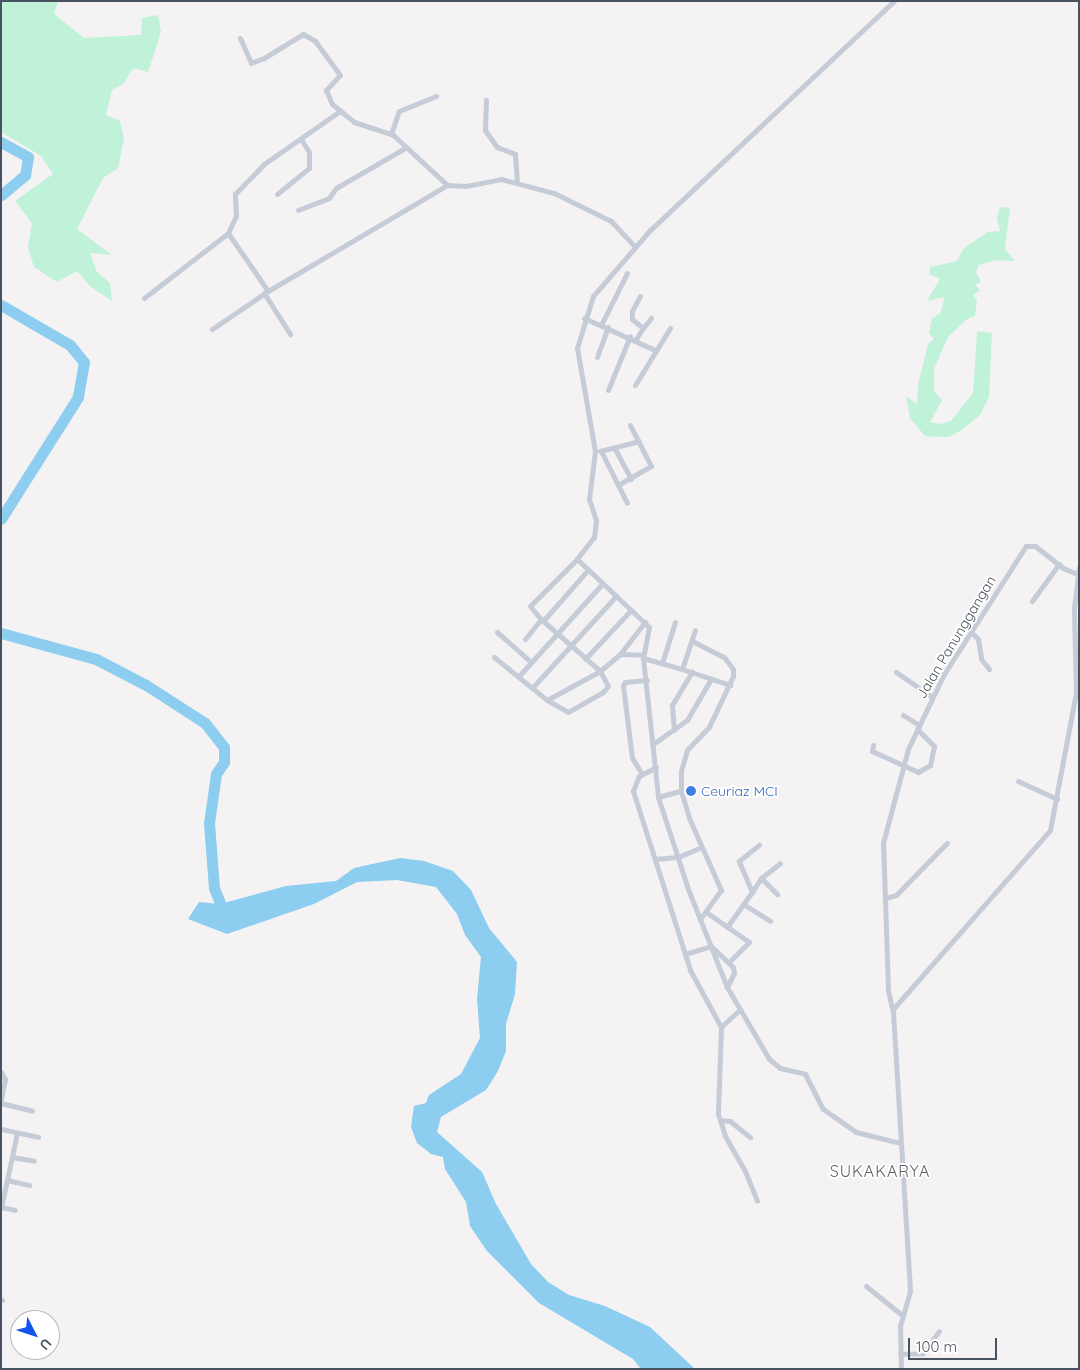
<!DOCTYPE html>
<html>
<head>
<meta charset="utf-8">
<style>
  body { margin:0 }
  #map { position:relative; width:1080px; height:1370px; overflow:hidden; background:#f4f2f2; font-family:Quicksand,sans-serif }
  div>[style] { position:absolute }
  .green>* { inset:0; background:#c0f2da }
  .water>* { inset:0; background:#8ccdf0 }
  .river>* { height:11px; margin:-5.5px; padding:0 5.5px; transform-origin:5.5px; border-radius:5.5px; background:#8ccdf0 }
  .street>* { height:5px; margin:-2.5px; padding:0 2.5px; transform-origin:2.5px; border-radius:2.5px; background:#c5ccd7 }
  .dots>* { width:14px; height:14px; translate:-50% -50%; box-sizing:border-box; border:2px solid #fff; border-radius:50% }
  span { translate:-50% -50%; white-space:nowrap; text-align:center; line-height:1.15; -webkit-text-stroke:4px #fff; paint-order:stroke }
  .street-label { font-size:14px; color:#495260 }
  .shop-label { font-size:14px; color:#366cbe }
  .left { translate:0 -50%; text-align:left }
  .quarter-label { font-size:16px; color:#5e6167; letter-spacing:1px }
  .frame { position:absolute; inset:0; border:2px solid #495260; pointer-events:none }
  .north { position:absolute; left:10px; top:1310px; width:50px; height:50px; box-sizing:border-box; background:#fff; border:1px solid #b6babf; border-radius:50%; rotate:131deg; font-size:14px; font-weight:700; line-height:20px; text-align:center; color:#495260 }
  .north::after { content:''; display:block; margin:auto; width:18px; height:22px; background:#1354ed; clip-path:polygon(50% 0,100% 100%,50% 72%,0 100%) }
  .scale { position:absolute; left:908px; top:1338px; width:89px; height:22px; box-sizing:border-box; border:2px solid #495260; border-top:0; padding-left:6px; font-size:15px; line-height:18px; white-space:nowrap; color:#495260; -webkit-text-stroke:4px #fff; paint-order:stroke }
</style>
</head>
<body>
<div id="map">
  <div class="green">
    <div style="clip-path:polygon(1px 1px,58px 1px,54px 14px,84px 38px,141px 35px,142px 18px,158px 15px,161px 32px,148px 72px,133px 68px,123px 84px,112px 90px,106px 115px,120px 121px,124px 139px,118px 168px,103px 178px,77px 229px,112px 255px,90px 253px,97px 272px,110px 283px,112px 301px,91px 287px,77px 271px,57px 282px,34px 267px,28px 247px,32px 223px,15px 201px,53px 174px,41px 156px,1px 132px)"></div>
    <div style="clip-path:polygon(1000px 207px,1010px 208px,1005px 249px,1015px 261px,996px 260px,979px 265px,976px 272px,981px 282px,975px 285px,980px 290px,973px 295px,977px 300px,975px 316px,966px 320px,948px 337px,934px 369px,934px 391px,942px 400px,930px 422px,939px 424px,951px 421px,973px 393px,977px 331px,992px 333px,989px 397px,980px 415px,963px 429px,949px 437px,925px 436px,910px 418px,906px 396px,917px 404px,918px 385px,928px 344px,934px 339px,929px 333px,932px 318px,940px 314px,945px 297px,927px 301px,940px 279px,929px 274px,930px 267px,957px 261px,964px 248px,988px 232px,1000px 231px,997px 218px)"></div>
  </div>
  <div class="water">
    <div style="clip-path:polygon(400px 858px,424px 861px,453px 871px,471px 890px,489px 928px,517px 962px,515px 994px,506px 1024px,506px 1051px,498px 1071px,486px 1090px,441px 1117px,437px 1132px,482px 1172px,496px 1204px,531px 1264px,548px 1282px,569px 1295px,605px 1306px,650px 1327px,695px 1369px,641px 1369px,633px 1359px,539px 1303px,487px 1251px,470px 1226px,466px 1202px,445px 1169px,443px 1157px,431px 1154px,417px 1143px,411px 1127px,414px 1106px,426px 1103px,429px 1095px,461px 1074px,480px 1038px,477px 999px,481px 957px,465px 935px,457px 914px,436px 887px,397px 880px,357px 882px,314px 904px,227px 934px,188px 919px,199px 902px,220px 904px,286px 886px,336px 881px,354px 868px)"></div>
  </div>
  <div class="river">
    <div style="left:1px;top:142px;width:31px;rotate:29deg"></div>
    <div style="left:28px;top:157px;width:18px;rotate:99deg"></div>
    <div style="left:25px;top:175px;width:31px;rotate:140deg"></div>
    <div style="left:1px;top:305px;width:80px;rotate:30.1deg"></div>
    <div style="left:70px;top:345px;width:22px;rotate:51deg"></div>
    <div style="left:84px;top:362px;width:36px;rotate:100deg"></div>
    <div style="left:78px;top:397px;width:144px;rotate:122.3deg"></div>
    <div style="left:1px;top:633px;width:98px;rotate:15.3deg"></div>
    <div style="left:96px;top:659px;width:56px;rotate:27.5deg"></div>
    <div style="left:146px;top:685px;width:70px;rotate:32.8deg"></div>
    <div style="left:205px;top:723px;width:31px;rotate:52deg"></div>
    <div style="left:224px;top:747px;width:15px;rotate:90deg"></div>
    <div style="left:224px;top:762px;width:14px;rotate:124deg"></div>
    <div style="left:216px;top:774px;width:49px;rotate:98.1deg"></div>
    <div style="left:209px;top:823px;width:65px;rotate:85.6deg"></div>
    <div style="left:214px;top:888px;width:27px;rotate:68deg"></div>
    <div style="left:224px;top:913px;width:4px;rotate:14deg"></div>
  </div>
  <div class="street">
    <div style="left:894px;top:1px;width:335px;rotate:136.8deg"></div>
    <div style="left:650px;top:230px;width:87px;rotate:130.8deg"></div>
    <div style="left:593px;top:296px;width:54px;rotate:107.1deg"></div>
    <div style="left:577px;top:348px;width:105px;rotate:80.1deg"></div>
    <div style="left:595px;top:451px;width:48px;rotate:97.1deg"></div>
    <div style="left:589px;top:499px;width:23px;rotate:72deg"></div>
    <div style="left:596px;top:521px;width:16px;rotate:97deg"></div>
    <div style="left:594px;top:537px;width:28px;rotate:128deg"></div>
    <div style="left:577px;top:559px;width:99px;rotate:43.4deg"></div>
    <div style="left:649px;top:627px;width:32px;rotate:101deg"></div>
    <div style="left:643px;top:658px;width:140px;rotate:83.8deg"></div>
    <div style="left:658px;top:797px;width:97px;rotate:71.9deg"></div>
    <div style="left:688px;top:889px;width:105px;rotate:68.3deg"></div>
    <div style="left:727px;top:987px;width:83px;rotate:59.7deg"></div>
    <div style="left:769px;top:1059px;width:14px;rotate:39deg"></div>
    <div style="left:780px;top:1068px;width:26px;rotate:13deg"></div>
    <div style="left:805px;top:1074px;width:39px;rotate:63deg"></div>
    <div style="left:823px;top:1109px;width:40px;rotate:34.9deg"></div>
    <div style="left:856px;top:1132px;width:45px;rotate:14deg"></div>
    <div style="left:240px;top:38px;width:27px;rotate:66deg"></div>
    <div style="left:251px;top:63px;width:14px;rotate:-21deg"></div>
    <div style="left:264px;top:58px;width:46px;rotate:-31.6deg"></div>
    <div style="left:303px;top:34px;width:14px;rotate:30deg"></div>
    <div style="left:315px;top:41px;width:42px;rotate:53.7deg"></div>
    <div style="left:340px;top:75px;width:21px;rotate:133deg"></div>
    <div style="left:326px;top:90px;width:15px;rotate:67deg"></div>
    <div style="left:332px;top:104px;width:28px;rotate:39deg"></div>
    <div style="left:354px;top:122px;width:40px;rotate:18deg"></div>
    <div style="left:392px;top:134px;width:75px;rotate:42.8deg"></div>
    <div style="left:447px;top:185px;width:19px;rotate:3deg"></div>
    <div style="left:466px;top:186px;width:36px;rotate:-11deg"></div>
    <div style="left:501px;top:179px;width:55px;rotate:14.8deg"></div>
    <div style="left:554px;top:193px;width:64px;rotate:26.2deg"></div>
    <div style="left:611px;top:221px;width:34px;rotate:47deg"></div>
    <div style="left:486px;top:100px;width:30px;rotate:92deg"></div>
    <div style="left:485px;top:130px;width:21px;rotate:55deg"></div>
    <div style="left:497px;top:147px;width:19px;rotate:21deg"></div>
    <div style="left:515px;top:154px;width:28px;rotate:86deg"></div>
    <div style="left:391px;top:134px;width:24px;rotate:-71deg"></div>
    <div style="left:399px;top:111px;width:40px;rotate:-22deg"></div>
    <div style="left:277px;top:194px;width:41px;rotate:-39.1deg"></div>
    <div style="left:309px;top:168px;width:16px;rotate:-90deg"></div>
    <div style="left:309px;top:152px;width:15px;rotate:-122deg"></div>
    <div style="left:298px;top:210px;width:33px;rotate:-21deg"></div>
    <div style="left:329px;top:198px;width:12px;rotate:-55deg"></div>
    <div style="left:336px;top:188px;width:80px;rotate:-30.1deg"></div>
    <div style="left:268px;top:291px;width:70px;rotate:-124.6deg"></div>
    <div style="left:228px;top:233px;width:19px;rotate:-65deg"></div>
    <div style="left:236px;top:216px;width:22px;rotate:-93deg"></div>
    <div style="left:235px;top:194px;width:42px;rotate:-46deg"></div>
    <div style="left:264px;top:164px;width:93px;rotate:-34.9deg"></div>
    <div style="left:264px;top:293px;width:49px;rotate:57.6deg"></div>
    <div style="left:144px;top:298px;width:106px;rotate:-37.7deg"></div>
    <div style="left:584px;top:318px;width:78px;rotate:24.3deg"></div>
    <div style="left:601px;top:325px;width:58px;rotate:-63.4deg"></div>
    <div style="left:643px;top:328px;width:13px;rotate:-51deg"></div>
    <div style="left:212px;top:329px;width:68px;rotate:-34.2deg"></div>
    <div style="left:268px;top:291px;width:208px;rotate:-30.6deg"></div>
    <div style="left:636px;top:339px;width:13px;rotate:-58deg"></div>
    <div style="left:643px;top:328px;width:14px;rotate:-141deg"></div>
    <div style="left:632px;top:319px;width:8px;rotate:-90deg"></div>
    <div style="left:632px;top:311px;width:17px;rotate:-62deg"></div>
    <div style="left:597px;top:357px;width:32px;rotate:-70deg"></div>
    <div style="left:635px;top:385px;width:67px;rotate:-58.4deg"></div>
    <div style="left:608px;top:390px;width:58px;rotate:-67.8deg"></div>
    <div style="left:615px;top:449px;width:34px;rotate:62deg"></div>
    <div style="left:600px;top:451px;width:40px;rotate:-14.4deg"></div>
    <div style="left:601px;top:451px;width:58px;rotate:63.4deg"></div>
    <div style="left:618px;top:485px;width:38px;rotate:-30deg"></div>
    <div style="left:651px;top:466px;width:46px;rotate:-117.1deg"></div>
    <div style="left:577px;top:559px;width:66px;rotate:135deg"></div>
    <div style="left:530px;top:606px;width:17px;rotate:50deg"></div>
    <div style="left:541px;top:619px;width:79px;rotate:41.4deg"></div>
    <div style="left:600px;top:671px;width:26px;rotate:-40deg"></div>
    <div style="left:620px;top:654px;width:41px;rotate:-52deg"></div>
    <div style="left:1032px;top:601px;width:46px;rotate:-53.9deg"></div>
    <div style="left:543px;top:621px;width:67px;rotate:-48.7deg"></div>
    <div style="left:497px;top:632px;width:45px;rotate:41.4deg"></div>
    <div style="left:971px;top:632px;width:10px;rotate:45deg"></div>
    <div style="left:978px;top:639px;width:20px;rotate:81deg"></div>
    <div style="left:981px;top:659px;width:13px;rotate:51deg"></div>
    <div style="left:525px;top:639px;width:26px;rotate:-51deg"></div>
    <div style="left:692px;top:641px;width:36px;rotate:27deg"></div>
    <div style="left:724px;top:657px;width:15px;rotate:53deg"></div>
    <div style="left:733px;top:669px;width:7px;rotate:90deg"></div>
    <div style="left:733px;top:676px;width:56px;rotate:115.2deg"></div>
    <div style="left:709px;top:727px;width:32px;rotate:134deg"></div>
    <div style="left:687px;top:750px;width:22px;rotate:106deg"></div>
    <div style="left:681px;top:771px;width:20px;rotate:90deg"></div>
    <div style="left:681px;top:791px;width:28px;rotate:73deg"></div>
    <div style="left:689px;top:818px;width:79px;rotate:66deg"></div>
    <div style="left:721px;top:890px;width:36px;rotate:126deg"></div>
    <div style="left:620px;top:654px;width:23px;rotate:2deg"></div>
    <div style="left:494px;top:657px;width:68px;rotate:39.1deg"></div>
    <div style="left:547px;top:700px;width:60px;rotate:-28.7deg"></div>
    <div style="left:600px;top:671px;width:17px;rotate:62deg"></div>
    <div style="left:608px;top:686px;width:8px;rotate:130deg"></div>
    <div style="left:603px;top:692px;width:40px;rotate:150.3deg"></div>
    <div style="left:568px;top:712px;width:24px;rotate:-150deg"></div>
    <div style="left:643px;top:658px;width:41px;rotate:15.8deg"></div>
    <div style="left:682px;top:669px;width:41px;rotate:-71.6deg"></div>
    <div style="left:585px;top:659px;width:67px;rotate:-46.8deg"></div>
    <div style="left:662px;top:663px;width:43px;rotate:-72.4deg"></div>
    <div style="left:682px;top:669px;width:51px;rotate:18.4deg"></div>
    <div style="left:896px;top:672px;width:44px;rotate:34.8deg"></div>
    <div style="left:518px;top:677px;width:125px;rotate:-47.9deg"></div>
    <div style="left:532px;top:688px;width:125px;rotate:-47.6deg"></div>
    <div style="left:903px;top:715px;width:19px;rotate:32deg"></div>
    <div style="left:674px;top:730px;width:25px;rotate:-95deg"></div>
    <div style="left:672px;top:705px;width:39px;rotate:-59deg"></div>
    <div style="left:653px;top:744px;width:42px;rotate:-35.2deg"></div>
    <div style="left:687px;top:720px;width:48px;rotate:-59.7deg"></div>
    <div style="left:873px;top:745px;width:6px;rotate:99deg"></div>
    <div style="left:872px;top:751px;width:51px;rotate:24.5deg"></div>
    <div style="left:918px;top:772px;width:14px;rotate:-30deg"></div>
    <div style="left:930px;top:765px;width:19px;rotate:-78deg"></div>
    <div style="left:934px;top:746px;width:24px;rotate:-135deg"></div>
    <div style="left:656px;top:767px;width:19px;rotate:152deg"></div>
    <div style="left:639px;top:776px;width:16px;rotate:112deg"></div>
    <div style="left:633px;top:791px;width:188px;rotate:72.3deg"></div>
    <div style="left:690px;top:970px;width:65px;rotate:61.5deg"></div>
    <div style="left:721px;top:1027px;width:87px;rotate:92deg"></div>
    <div style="left:718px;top:1114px;width:23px;rotate:72deg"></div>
    <div style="left:725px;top:1136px;width:40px;rotate:60.3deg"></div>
    <div style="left:745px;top:1171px;width:32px;rotate:68deg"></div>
    <div style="left:642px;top:774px;width:19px;rotate:-122deg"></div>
    <div style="left:632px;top:758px;width:73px;rotate:-97.1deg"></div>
    <div style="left:623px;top:686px;width:4px;rotate:-63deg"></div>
    <div style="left:625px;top:682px;width:22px;rotate:-5deg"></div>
    <div style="left:1018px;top:781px;width:43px;rotate:24.8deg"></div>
    <div style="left:658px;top:797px;width:24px;rotate:-15deg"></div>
    <div style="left:655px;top:859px;width:23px;rotate:-5deg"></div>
    <div style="left:678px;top:857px;width:25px;rotate:-23deg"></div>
    <div style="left:761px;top:878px;width:23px;rotate:45deg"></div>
    <div style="left:752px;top:892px;width:17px;rotate:-57deg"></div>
    <div style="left:761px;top:878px;width:24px;rotate:-38deg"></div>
    <div style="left:886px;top:898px;width:10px;rotate:-17deg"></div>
    <div style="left:896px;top:895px;width:73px;rotate:-45.6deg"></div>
    <div style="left:743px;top:904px;width:32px;rotate:32deg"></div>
    <div style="left:706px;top:912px;width:52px;rotate:34.9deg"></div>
    <div style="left:749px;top:942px;width:28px;rotate:135deg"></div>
    <div style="left:727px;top:927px;width:43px;rotate:-54.5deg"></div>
    <div style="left:752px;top:892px;width:34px;rotate:-113deg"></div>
    <div style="left:739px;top:861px;width:26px;rotate:-39deg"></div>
    <div style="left:685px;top:954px;width:27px;rotate:-17deg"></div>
    <div style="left:711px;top:946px;width:30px;rotate:44deg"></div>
    <div style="left:733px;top:967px;width:6px;rotate:81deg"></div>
    <div style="left:734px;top:973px;width:16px;rotate:117deg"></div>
    <div style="left:892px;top:1008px;width:18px;rotate:-103deg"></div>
    <div style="left:888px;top:990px;width:147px;rotate:-91.9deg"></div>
    <div style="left:883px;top:843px;width:97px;rotate:-75.1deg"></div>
    <div style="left:908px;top:749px;width:83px;rotate:-64.4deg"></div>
    <div style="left:944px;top:674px;width:152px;rotate:-57.4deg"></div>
    <div style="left:1026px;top:546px;width:9px"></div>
    <div style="left:1035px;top:546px;width:36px;rotate:38deg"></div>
    <div style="left:1063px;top:568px;width:15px;rotate:23deg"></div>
    <div style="left:721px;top:1027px;width:26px;rotate:-43deg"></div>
    <div style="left:1px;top:1072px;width:8px;rotate:60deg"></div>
    <div style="left:5px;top:1079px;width:21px;rotate:101deg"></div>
    <div style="left:1px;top:1103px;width:32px;rotate:14deg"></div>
    <div style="left:720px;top:1120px;width:10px;rotate:6deg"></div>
    <div style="left:730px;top:1121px;width:26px;rotate:39deg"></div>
    <div style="left:1px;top:1129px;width:38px;rotate:12deg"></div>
    <div style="left:12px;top:1157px;width:22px;rotate:10deg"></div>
    <div style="left:7px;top:1180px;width:48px;rotate:-78deg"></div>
    <div style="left:1px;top:1207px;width:14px;rotate:12deg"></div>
    <div style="left:1px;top:1208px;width:29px;rotate:-78deg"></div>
    <div style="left:7px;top:1180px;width:23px;rotate:13deg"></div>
    <div style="left:866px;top:1286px;width:48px;rotate:39deg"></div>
    <div style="left:1px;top:1300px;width:1px"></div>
    <div style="left:900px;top:1354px;width:23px;rotate:-2deg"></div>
    <div style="left:923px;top:1353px;width:27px;rotate:-54deg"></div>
    <div style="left:901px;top:1369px;width:43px;rotate:-91.3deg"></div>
    <div style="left:900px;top:1326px;width:37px;rotate:-74deg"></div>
    <div style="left:910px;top:1290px;width:282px;rotate:-93.5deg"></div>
    <div style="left:893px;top:1009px;width:238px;rotate:-48.7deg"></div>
    <div style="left:1050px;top:830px;width:140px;rotate:-79.3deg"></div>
    <div style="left:1076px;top:692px;width:84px;rotate:-91.4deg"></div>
    <div style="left:1074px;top:608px;width:41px;rotate:-83deg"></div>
  </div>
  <div class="dots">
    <div style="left:691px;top:791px;background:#3f7fe0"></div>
  </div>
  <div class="street-label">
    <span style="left:956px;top:637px;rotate:-59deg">Jalan Panunggangan</span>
  </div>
  <div class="shop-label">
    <span class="left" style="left:701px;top:791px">Ceuriaz MCI</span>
  </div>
  <div class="quarter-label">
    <span style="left:880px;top:1171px">SUKAKARYA</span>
  </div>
  <div class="frame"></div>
  <div class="north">U</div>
  <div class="scale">100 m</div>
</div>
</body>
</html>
